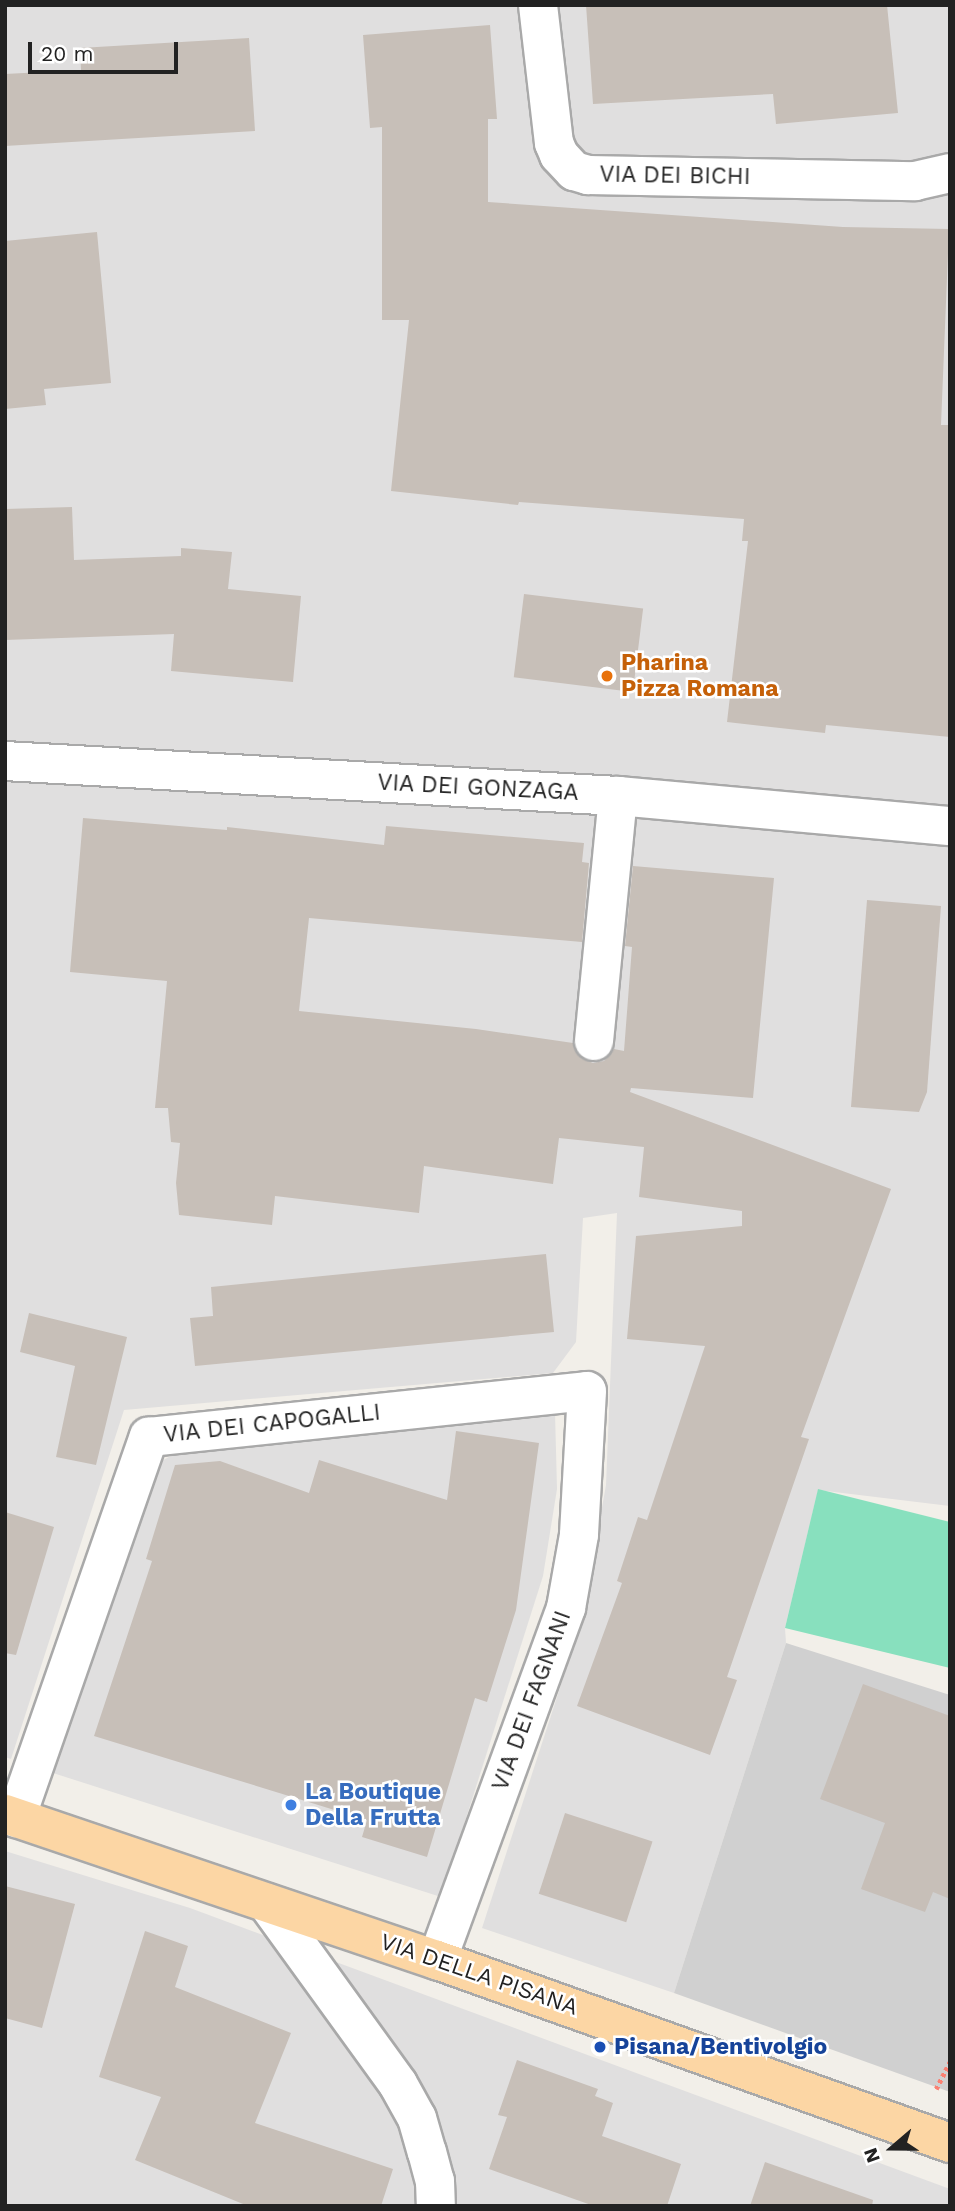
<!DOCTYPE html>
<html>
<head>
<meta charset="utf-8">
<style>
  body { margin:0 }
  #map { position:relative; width:955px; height:2211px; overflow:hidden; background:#f2efe9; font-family:"Work Sans",sans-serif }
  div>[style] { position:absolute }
  .residential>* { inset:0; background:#e0dfdf }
  .religious>* { inset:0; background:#d0d0d0 }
  .pitch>* { inset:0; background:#88e0be }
  .building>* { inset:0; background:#c7bfb8; transform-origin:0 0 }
  .path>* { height:4.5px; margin-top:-2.25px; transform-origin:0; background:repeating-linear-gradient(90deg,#fa8072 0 3.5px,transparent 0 7px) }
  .roads { filter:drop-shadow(2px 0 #a9a9a9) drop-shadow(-2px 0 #a9a9a9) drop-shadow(0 2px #a9a9a9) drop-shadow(0 -2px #a9a9a9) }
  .minor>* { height:38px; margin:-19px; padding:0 19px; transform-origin:19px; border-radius:19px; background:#fff }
  .major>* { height:38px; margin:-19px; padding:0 19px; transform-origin:19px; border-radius:19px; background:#fcd6a4 }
  .dots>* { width:19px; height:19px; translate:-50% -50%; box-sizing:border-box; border:4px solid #fff; border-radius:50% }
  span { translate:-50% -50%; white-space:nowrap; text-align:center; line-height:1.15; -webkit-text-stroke:5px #fff; paint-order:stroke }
  .street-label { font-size:23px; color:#222 }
  .food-label { font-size:23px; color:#c56008; font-weight:700 }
  .left { translate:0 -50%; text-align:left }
  .shop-label { font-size:23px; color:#366cbe; font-weight:700 }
  .transit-label { font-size:23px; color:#164399; font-weight:700 }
  .frame { position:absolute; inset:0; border:7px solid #222; pointer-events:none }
  .north { position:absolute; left:857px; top:2113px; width:70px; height:70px; -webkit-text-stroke:5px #fff; paint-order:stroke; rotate:250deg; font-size:19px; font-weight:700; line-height:28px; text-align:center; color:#222 }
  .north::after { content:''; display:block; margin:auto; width:24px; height:32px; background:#222; clip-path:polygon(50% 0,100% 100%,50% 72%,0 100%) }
  .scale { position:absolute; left:28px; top:42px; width:150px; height:32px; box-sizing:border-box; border:4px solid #222; border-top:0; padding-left:9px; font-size:21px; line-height:24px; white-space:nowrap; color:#222; -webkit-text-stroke:5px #fff; paint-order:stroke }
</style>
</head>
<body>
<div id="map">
  <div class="residential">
    <div style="clip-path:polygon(5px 5px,950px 5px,950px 1506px,818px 1490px,785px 1628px,786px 1643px,674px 1993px,482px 1928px,582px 1620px,606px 1485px,617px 1213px,583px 1218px,576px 1342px,553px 1373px,124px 1410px,11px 1759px,5px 1757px)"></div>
    <div style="clip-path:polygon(555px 1413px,557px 1489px,543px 1576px,441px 1897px,53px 1773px,160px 1462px,176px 1453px)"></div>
    <div style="clip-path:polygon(5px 1851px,190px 1908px,950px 2189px,950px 2206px,5px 2206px)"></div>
  </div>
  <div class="religious">
    <div style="clip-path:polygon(786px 1643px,950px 1695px,950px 2092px,674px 1993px)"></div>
  </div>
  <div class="pitch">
    <div style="clip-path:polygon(818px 1489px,950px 1522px,950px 1668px,785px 1628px)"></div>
  </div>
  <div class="building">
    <div style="clip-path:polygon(586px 5px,887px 5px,898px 113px,776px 124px,773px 94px,593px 104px)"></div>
    <div style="clip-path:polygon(490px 25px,497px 119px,488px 119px,488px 202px,843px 227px,949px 229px,941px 425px,950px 425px,950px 737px,826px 725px,825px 733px,727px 722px,748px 541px,742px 541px,744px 519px,519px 502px,518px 505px,391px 491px,409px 320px,382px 320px,382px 127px,370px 128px,363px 35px)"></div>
    <div style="clip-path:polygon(249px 38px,255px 131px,5px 146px,5px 74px,81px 70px,80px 48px)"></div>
    <div style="clip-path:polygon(97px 232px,111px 383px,44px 389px,46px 405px,5px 409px,5px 241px)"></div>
    <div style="clip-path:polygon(72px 507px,74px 560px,181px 556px,181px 548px,232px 552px,228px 589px,301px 596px,293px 682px,171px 671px,174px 634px,5px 640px,5px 509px)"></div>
    <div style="left:524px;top:594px;width:120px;height:84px;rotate:7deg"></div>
    <div style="clip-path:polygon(83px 818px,227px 830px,227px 827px,384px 845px,386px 826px,584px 843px,582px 862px,589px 863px,582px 942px,309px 918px,299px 1011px,476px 1029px,573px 1043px,581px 1058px,593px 1063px,604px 1061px,614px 1049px,624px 1051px,632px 947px,625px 946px,633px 866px,774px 878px,753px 1098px,631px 1088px,630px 1092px,891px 1189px,801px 1437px,809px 1439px,727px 1677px,737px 1680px,710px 1755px,577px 1706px,622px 1583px,617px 1581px,638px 1517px,647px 1520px,705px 1346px,627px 1339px,636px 1236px,742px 1226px,742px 1211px,639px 1197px,644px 1147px,559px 1138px,553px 1184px,424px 1166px,419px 1213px,275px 1196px,272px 1225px,179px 1215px,176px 1183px,180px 1143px,171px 1142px,168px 1108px,155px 1108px,167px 981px,70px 972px)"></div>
    <div style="clip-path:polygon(867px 900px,941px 906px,927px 1092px,919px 1112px,851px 1107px)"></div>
    <div style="clip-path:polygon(546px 1254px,554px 1332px,195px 1366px,190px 1318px,213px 1316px,211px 1287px)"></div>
    <div style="clip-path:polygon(29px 1313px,127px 1337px,96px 1465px,56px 1457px,75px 1366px,20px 1352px)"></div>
    <div style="clip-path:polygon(456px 1431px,539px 1443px,516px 1610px,487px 1702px,475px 1698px,427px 1857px,362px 1837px,367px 1820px,94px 1736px,152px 1561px,146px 1559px,175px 1465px,220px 1461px,309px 1493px,319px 1460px,447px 1500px)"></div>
    <div style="clip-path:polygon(5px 1512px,54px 1527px,16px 1655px,5px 1653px)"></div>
    <div style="clip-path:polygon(863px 1684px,950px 1716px,950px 1899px,933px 1892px,925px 1912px,861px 1889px,885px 1823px,820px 1799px)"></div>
    <div style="left:565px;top:1813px;width:92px;height:85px;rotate:18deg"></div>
    <div style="clip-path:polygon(5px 1886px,75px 1904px,42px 2028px,5px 2018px)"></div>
    <div style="clip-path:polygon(145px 1931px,188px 1946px,175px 1987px,291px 2033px,255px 2123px,393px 2169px,381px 2206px,248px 2206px,135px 2160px,161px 2097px,99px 2077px)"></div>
    <div style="clip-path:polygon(517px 2060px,598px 2089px,595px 2096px,613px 2103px,602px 2136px,681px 2164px,667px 2206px,594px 2206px,489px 2169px,507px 2117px,498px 2115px)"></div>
    <div style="clip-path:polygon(765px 2162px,873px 2200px,872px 2206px,750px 2206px)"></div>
  </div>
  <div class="path">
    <div style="left:936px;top:2089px;width:30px;rotate:-63deg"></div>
  </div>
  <div class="roads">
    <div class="minor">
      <div style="left:538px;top:5px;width:139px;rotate:83.4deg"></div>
      <div style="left:554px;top:143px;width:13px;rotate:67deg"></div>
      <div style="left:559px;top:155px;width:22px;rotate:47deg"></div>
      <div style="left:574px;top:171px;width:15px;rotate:16deg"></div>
      <div style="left:588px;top:175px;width:327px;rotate:1.1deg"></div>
      <div style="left:915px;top:181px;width:36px;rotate:-13deg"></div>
      <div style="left:5px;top:761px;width:614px;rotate:3.27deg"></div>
      <div style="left:618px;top:796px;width:333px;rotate:5.2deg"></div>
      <div style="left:594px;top:1041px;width:246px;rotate:-84.4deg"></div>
      <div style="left:16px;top:1818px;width:404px;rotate:-70.8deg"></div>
      <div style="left:149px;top:1437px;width:440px;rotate:-6deg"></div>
      <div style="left:587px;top:1391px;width:144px;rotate:93.2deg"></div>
      <div style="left:579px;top:1535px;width:74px;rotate:100.1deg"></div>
      <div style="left:566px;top:1608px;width:375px;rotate:110.1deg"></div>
      <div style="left:267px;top:1903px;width:223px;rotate:54.1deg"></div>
      <div style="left:398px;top:2084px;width:39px;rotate:61deg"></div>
      <div style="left:417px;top:2118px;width:35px;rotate:74deg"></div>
      <div style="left:427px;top:2152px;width:30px;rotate:75deg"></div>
      <div style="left:435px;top:2181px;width:25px;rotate:88deg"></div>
    </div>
    <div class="major">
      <div style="left:5px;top:1814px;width:456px;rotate:18.7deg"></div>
      <div style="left:437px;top:1960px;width:545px;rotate:19.63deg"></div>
    </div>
  </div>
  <div class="dots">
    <div style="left:607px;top:676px;background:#e8710a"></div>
    <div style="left:291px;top:1805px;background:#3f7fe0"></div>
    <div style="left:600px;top:2047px;background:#1a4fb4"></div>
  </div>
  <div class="street-label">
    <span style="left:675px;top:176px;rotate:1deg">VIA DEI BICHI</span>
    <span style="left:478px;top:788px;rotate:3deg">VIA DEI GONZAGA</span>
    <span style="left:272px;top:1424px;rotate:-6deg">VIA DEI CAPOGALLI</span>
    <span style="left:532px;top:1701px;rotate:-70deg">VIA DEI FAGNANI</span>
    <span style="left:479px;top:1975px;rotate:19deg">VIA DELLA PISANA</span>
  </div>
  <div class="food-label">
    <span class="left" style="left:621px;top:676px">Pharina<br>Pizza Romana</span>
  </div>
  <div class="shop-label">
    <span class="left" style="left:305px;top:1805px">La Boutique<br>Della Frutta</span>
  </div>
  <div class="transit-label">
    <span class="left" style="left:614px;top:2047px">Pisana/Bentivolgio</span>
  </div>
  <div class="frame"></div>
  <div class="north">N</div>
  <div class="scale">20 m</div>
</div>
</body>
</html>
